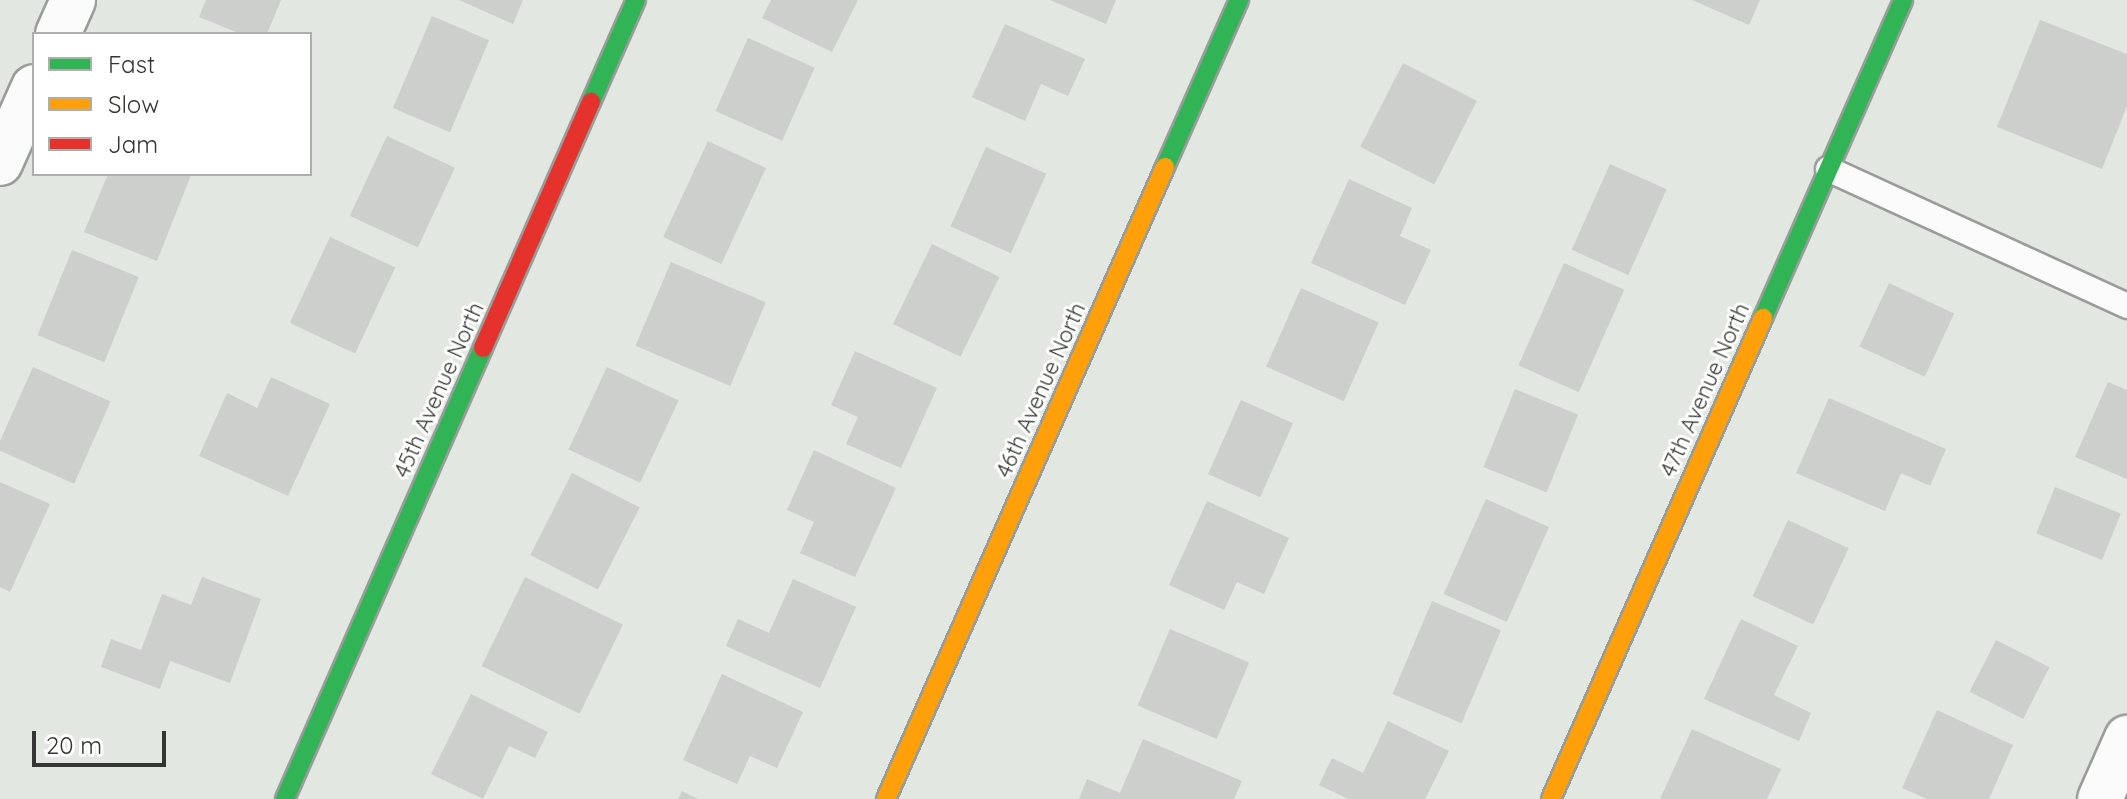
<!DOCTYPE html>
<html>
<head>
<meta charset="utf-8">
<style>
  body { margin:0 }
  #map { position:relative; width:2127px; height:799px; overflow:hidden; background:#e2e7e2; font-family:Quicksand,sans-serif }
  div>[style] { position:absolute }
  .building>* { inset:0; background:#cccfcb; transform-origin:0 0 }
  .roads { filter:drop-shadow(2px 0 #999d99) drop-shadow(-2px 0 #999d99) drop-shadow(0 2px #999d99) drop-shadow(0 -2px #999d99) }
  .lane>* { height:24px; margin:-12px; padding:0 12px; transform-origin:12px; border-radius:12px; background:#fbfbfb }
  .street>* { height:44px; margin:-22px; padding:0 22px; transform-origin:22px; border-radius:22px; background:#fbfbfb }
  .fast>* { height:18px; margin:-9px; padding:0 9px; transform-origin:9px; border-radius:9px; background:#30b455 }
  .slow>* { height:18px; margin:-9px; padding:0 9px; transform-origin:9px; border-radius:9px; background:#ff9f0a }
  .jam>* { height:18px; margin:-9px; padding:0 9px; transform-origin:9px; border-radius:9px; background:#e5322d }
  span { translate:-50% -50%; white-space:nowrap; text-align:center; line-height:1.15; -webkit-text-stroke:6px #fff; paint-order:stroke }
  .street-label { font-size:22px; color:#333632 }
  .legend { position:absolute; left:32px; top:32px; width:280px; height:144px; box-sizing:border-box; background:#fff; border:2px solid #adafad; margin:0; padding:10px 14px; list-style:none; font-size:24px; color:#333632 }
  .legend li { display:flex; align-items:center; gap:16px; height:40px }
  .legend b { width:40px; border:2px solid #adafad }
  .scale { position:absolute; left:32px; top:731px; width:134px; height:36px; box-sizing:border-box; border:4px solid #333632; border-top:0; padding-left:10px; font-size:24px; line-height:28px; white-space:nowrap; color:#333632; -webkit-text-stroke:6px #fff; paint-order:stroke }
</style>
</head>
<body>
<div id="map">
  <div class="building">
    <div style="clip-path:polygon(206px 0,281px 0,267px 34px,241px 34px,199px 17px)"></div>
    <div style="clip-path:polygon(459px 0,523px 0,513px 24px)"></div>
    <div style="clip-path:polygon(771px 0,858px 0,832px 52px,762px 18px)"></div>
    <div style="clip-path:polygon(1050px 0,1116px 0,1106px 24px)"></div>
    <div style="clip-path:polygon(1692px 0,1760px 0,1749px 25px)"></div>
    <div style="left:432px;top:16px;width:62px;height:100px;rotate:23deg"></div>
    <div style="clip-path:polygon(2040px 20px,2127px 54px,2127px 106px,2102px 169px,1997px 127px)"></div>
    <div style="clip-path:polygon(1005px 24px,1085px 59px,1068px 96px,1041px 84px,1025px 121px,972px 97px)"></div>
    <div style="left:748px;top:38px;width:73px;height:80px;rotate:24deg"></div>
    <div style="left:1403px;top:63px;width:83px;height:94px;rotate:27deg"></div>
    <div style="left:387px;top:136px;width:75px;height:88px;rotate:25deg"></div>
    <div style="left:708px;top:141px;width:64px;height:106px;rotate:25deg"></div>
    <div style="left:986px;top:147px;width:66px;height:87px;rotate:24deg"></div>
    <div style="left:1610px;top:164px;width:62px;height:94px;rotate:24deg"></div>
    <div style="clip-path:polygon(108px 174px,191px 175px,157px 261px,84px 232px)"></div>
    <div style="clip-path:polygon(1349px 179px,1412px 208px,1400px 236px,1431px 250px,1405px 305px,1311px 263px)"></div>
    <div style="left:330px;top:237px;width:72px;height:95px;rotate:25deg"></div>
    <div style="left:932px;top:244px;width:75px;height:89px;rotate:26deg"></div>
    <div style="left:72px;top:250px;width:72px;height:92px;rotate:22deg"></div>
    <div style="left:671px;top:262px;width:103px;height:91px;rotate:23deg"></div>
    <div style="left:1564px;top:263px;width:66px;height:112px;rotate:24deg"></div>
    <div style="left:1889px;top:283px;width:72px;height:70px;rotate:25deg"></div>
    <div style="left:1301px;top:288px;width:85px;height:86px;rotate:24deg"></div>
    <div style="clip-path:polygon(855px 351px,937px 388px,901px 468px,846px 444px,858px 417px,831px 405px)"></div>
    <div style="left:33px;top:367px;width:85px;height:90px;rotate:24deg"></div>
    <div style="left:607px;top:367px;width:79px;height:91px;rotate:25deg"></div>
    <div style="clip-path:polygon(271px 377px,330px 404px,288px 496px,199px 456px,227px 393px,257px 408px)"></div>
    <div style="clip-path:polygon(2108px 382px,2127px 390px,2127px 479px,2075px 457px)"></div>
    <div style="left:1515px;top:389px;width:68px;height:84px;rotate:22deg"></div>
    <div style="clip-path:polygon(1829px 398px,1946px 449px,1930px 486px,1901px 473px,1885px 511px,1796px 473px)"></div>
    <div style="left:1241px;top:400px;width:57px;height:81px;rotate:24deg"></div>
    <div style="clip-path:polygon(814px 450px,896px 488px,855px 577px,800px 553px,814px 522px,787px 510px)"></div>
    <div style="left:572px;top:473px;width:76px;height:92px;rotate:27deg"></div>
    <div style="clip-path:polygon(0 482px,50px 504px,10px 592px,0 587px)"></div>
    <div style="left:2055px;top:487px;width:71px;height:50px;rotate:22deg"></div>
    <div style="left:1486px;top:499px;width:69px;height:104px;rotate:24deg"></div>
    <div style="clip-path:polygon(1207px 501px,1289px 538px,1264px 594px,1237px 582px,1224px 610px,1169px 585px)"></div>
    <div style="left:1788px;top:520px;width:67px;height:84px;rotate:25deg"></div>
    <div style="clip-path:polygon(202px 577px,261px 599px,230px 683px,170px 661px,160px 689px,101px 667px,111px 639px,141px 650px,162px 594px,191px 605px)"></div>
    <div style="left:525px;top:577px;width:109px;height:99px;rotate:26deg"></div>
    <div style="clip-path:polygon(793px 579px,856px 607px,820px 688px,726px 646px,738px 619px,769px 633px)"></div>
    <div style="left:1432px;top:601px;width:75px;height:101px;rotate:23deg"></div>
    <div style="clip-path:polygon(1741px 619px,1798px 646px,1774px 695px,1811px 713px,1799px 741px,1704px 699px)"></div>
    <div style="left:1170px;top:629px;width:86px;height:83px;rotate:23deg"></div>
    <div style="left:1996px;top:640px;width:60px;height:58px;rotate:27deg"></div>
    <div style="clip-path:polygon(722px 674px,803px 712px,777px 768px,750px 756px,737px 784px,683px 760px)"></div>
    <div style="clip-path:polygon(471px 694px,548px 732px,535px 758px,509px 746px,483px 799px,431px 774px)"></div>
    <div style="clip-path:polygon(1937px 710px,2013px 745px,1989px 799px,1927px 799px,1902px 788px)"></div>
    <div style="clip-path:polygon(1388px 721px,1449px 751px,1425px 799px,1348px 799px,1319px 785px,1332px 758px,1363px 773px)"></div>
    <div style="clip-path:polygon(1692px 729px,1781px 769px,1767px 799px,1660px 799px)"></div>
    <div style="clip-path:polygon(1143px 739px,1242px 781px,1234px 799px,1079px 799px,1087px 779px,1120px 793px)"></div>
    <div style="clip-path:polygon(682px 791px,698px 799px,678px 799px)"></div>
  </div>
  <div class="roads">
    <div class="lane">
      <div style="left:1828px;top:169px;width:329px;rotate:24.6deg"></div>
    </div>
    <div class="street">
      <div style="left:58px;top:34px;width:37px;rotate:-66deg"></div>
      <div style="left:0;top:163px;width:83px;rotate:-65.9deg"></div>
      <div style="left:2100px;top:799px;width:67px;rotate:-66.1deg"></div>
    </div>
    <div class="fast">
      <div style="left:591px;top:102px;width:111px;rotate:-66.2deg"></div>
      <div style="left:1165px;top:167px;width:183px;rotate:-66.1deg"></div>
      <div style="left:1763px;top:318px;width:347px;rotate:-66.2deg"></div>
      <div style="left:285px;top:799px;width:493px;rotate:-66.3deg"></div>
    </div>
    <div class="slow">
      <div style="left:886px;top:799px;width:691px;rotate:-66.18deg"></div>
      <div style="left:1551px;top:799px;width:526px;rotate:-66.21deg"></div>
    </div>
    <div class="jam">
      <div style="left:483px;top:348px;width:269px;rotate:-66.3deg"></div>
    </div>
  </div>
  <div class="street-label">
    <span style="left:439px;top:390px;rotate:-66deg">45th Avenue North</span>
    <span style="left:1041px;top:390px;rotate:-66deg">46th Avenue North</span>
    <span style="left:1705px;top:390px;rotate:-66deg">47th Avenue North</span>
  </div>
  <ul class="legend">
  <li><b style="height:10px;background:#30b455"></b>Fast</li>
  <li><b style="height:10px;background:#ff9f0a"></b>Slow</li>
  <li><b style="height:10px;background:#e5322d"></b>Jam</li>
  </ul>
  <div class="scale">20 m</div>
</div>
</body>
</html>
